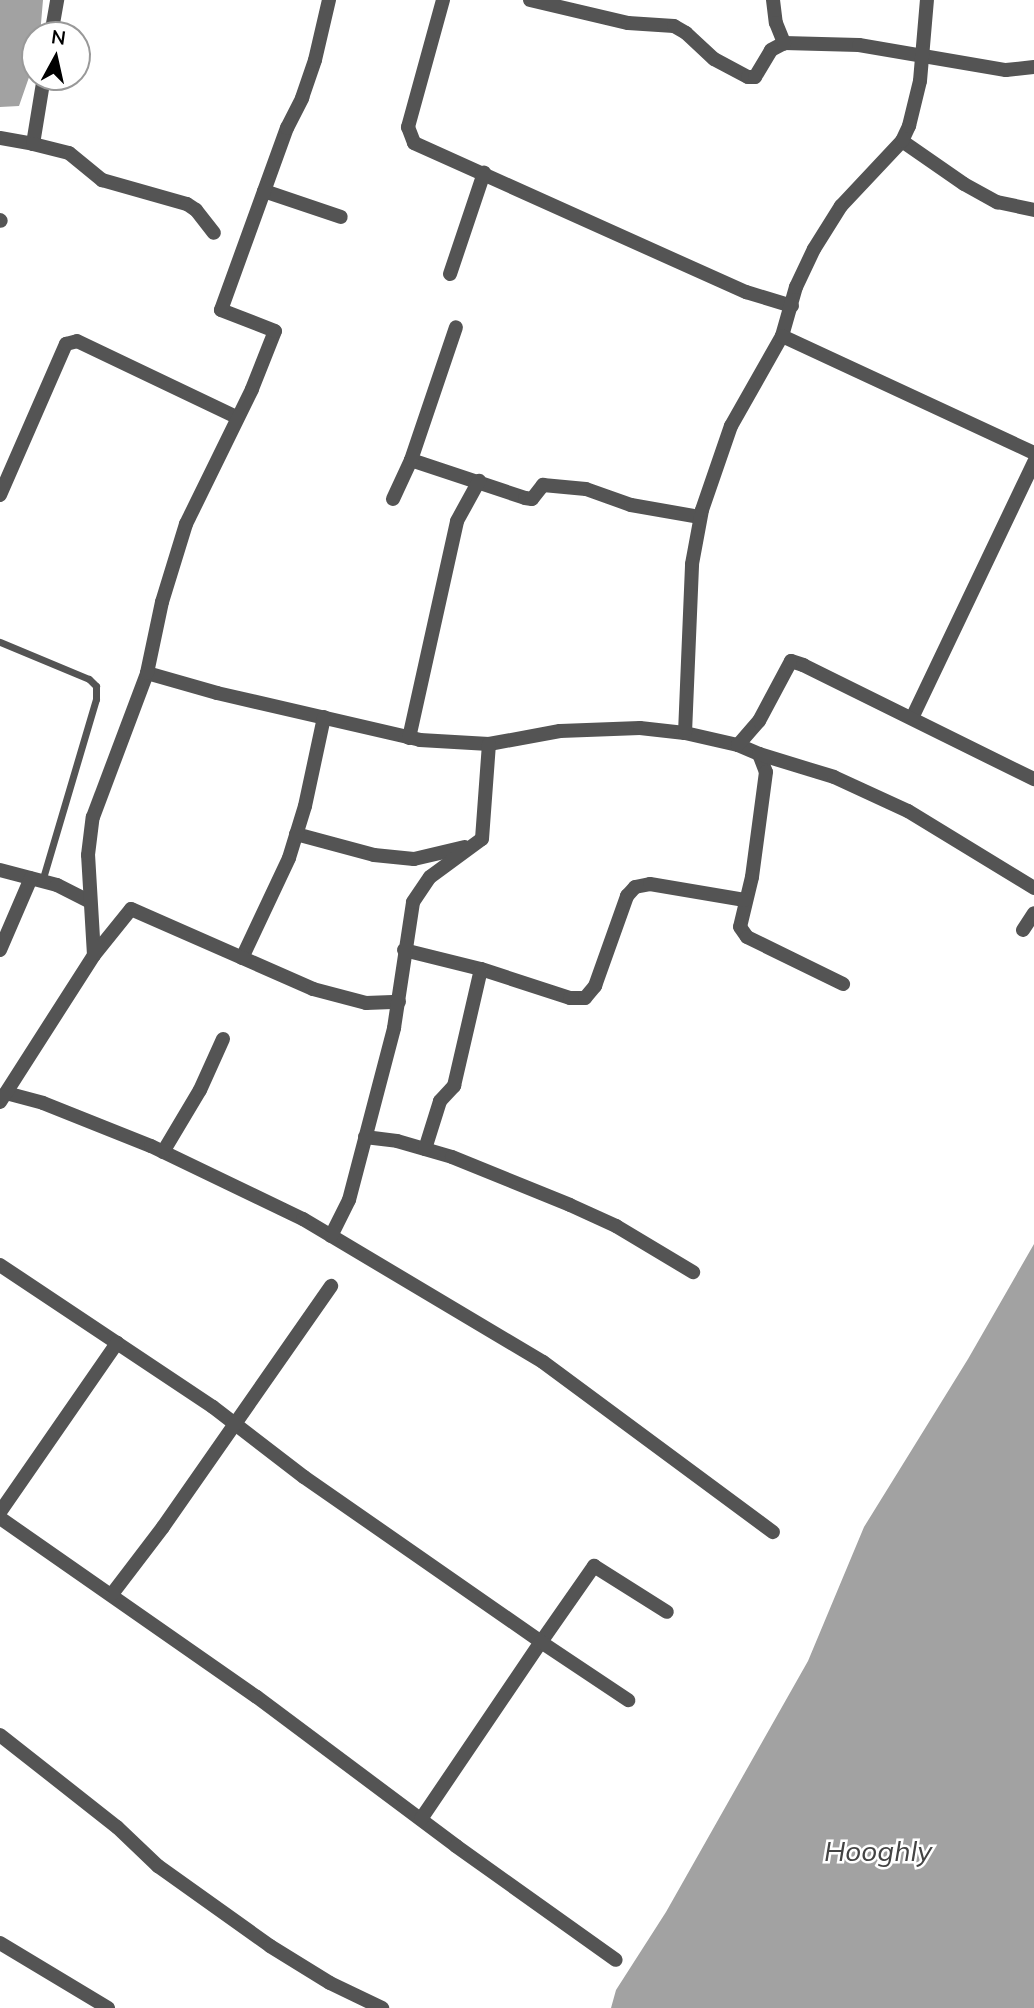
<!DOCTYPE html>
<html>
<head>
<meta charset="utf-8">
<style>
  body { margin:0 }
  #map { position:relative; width:1034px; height:2008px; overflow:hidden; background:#fff; font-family:Mulish,sans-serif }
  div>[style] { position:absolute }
  .water>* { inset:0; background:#a2a2a2 }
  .service>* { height:7px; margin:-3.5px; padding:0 3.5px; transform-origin:3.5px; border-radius:3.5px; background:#545454 }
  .minor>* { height:14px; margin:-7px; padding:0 7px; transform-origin:7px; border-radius:7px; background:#545454 }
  span { translate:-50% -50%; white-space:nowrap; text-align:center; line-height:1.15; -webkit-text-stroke:5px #fff; paint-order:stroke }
  .water-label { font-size:28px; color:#434343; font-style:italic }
  .north { position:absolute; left:21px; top:21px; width:70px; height:70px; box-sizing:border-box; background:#fff; border:2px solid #999; border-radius:50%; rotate:8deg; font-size:19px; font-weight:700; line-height:28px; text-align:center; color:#000 }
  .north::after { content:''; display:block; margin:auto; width:24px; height:32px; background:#000; clip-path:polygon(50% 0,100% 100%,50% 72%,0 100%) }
</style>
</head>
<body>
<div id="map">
  <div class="water">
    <div style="clip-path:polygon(0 0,43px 0,40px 35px,35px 35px,35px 60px,19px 106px,0 107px)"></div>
    <div style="clip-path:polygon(1034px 1244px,1034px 2008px,611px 2008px,616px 1990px,666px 1912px,808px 1661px,864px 1527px,968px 1359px)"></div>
  </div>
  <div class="service">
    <div style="left:0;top:642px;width:96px;rotate:22.6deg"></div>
    <div style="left:89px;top:679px;width:10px;rotate:45deg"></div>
    <div style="left:96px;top:686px;width:13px;rotate:90deg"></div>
    <div style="left:96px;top:699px;width:190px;rotate:106.5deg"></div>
  </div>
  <div class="minor">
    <div style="left:443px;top:0;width:132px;rotate:105.4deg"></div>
    <div style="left:408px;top:127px;width:17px;rotate:69deg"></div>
    <div style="left:414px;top:143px;width:364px;rotate:24.2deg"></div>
    <div style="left:746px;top:292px;width:48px;rotate:16.9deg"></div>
    <div style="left:530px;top:0;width:101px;rotate:13.2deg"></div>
    <div style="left:628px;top:23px;width:46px;rotate:3.7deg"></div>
    <div style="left:674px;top:26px;width:14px;rotate:30deg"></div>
    <div style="left:686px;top:33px;width:38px;rotate:43deg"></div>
    <div style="left:714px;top:59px;width:38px;rotate:28deg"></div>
    <div style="left:748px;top:77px;width:7px"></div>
    <div style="left:755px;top:77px;width:31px;rotate:-59deg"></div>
    <div style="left:771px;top:50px;width:15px;rotate:-28deg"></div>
    <div style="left:784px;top:43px;width:75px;rotate:1.5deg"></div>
    <div style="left:859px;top:45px;width:149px;rotate:9.7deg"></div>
    <div style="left:1006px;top:70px;width:28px;rotate:-6deg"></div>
    <div style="left:773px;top:0;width:23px;rotate:83deg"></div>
    <div style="left:776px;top:23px;width:22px;rotate:68deg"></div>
    <div style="left:51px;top:35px;width:36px;rotate:-80deg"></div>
    <div style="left:0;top:138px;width:34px;rotate:10deg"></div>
    <div style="left:33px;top:144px;width:68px;rotate:-80.7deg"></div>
    <div style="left:902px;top:141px;width:75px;rotate:34.7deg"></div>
    <div style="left:964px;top:184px;width:38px;rotate:29deg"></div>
    <div style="left:997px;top:202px;width:38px;rotate:12deg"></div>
    <div style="left:33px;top:144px;width:37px;rotate:14deg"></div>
    <div style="left:69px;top:153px;width:43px;rotate:39.3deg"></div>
    <div style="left:102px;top:180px;width:88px;rotate:15.8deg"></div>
    <div style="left:187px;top:204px;width:11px;rotate:34deg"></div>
    <div style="left:196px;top:210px;width:29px;rotate:52deg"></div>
    <div style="left:264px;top:191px;width:81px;rotate:18.7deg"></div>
    <div style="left:0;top:220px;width:1px;rotate:45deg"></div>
    <div style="left:450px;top:274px;width:107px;rotate:-71.4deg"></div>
    <div style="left:782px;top:336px;width:51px;rotate:-74.1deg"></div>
    <div style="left:796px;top:287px;width:42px;rotate:-64.7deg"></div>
    <div style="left:814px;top:249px;width:51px;rotate:-57.9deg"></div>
    <div style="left:841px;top:206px;width:89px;rotate:-46.8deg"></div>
    <div style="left:902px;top:141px;width:17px;rotate:-65deg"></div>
    <div style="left:909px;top:126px;width:46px;rotate:-76.3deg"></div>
    <div style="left:920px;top:81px;width:81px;rotate:-85.1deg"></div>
    <div style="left:411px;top:460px;width:120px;rotate:18.4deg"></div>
    <div style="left:525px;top:498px;width:7px;rotate:8deg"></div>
    <div style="left:532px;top:499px;width:18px;rotate:-52deg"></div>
    <div style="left:543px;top:485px;width:43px;rotate:5.3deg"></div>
    <div style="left:586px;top:489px;width:48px;rotate:19.6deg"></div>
    <div style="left:631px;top:505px;width:70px;rotate:9.9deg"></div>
    <div style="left:0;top:495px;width:165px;rotate:-66.4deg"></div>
    <div style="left:66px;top:344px;width:11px;rotate:-15deg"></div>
    <div style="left:77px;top:341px;width:176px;rotate:25.5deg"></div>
    <div style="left:393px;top:499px;width:43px;rotate:-65.2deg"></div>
    <div style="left:411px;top:460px;width:140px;rotate:-71.3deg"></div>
    <div style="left:147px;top:673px;width:73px;rotate:15.9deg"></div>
    <div style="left:217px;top:693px;width:208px;rotate:13deg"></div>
    <div style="left:420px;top:740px;width:69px;rotate:3.3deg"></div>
    <div style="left:489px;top:744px;width:72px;rotate:-10.4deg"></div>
    <div style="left:560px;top:731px;width:80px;rotate:-2.1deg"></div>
    <div style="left:640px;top:728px;width:45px;rotate:6.3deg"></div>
    <div style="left:685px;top:733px;width:54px;rotate:12.8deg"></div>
    <div style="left:738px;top:745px;width:23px;rotate:23deg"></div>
    <div style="left:759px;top:754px;width:19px;rotate:69deg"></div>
    <div style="left:766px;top:772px;width:106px;rotate:97.6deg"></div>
    <div style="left:752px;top:877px;width:51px;rotate:103.5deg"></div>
    <div style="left:740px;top:927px;width:12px;rotate:55deg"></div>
    <div style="left:747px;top:937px;width:107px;rotate:26.1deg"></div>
    <div style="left:912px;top:718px;width:284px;rotate:-64.5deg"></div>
    <div style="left:685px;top:733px;width:169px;rotate:-87.6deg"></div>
    <div style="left:692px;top:564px;width:55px;rotate:-79.5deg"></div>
    <div style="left:702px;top:510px;width:89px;rotate:-71deg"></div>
    <div style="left:731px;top:426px;width:103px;rotate:-60.5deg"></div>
    <div style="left:782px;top:336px;width:278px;rotate:24.9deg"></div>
    <div style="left:409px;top:738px;width:222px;rotate:-77.5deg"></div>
    <div style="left:457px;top:521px;width:46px;rotate:-61.2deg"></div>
    <div style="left:738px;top:745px;width:32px;rotate:-49deg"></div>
    <div style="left:759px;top:721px;width:68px;rotate:-61.9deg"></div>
    <div style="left:791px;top:661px;width:13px;rotate:18deg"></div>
    <div style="left:803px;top:665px;width:258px;rotate:26.3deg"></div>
    <div style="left:759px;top:754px;width:78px;rotate:17deg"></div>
    <div style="left:834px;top:777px;width:81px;rotate:24.7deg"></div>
    <div style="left:908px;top:811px;width:148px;rotate:31.4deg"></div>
    <div style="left:296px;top:834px;width:81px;rotate:15.1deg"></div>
    <div style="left:374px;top:855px;width:40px;rotate:5.7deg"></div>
    <div style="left:414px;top:859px;width:52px;rotate:-13.2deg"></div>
    <div style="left:0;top:870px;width:59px;rotate:14.7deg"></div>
    <div style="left:57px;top:885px;width:36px;rotate:27deg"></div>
    <div style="left:1023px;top:930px;width:20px;rotate:-57deg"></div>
    <div style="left:0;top:950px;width:78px;rotate:-66.7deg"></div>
    <div style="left:404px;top:950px;width:79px;rotate:13.9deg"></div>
    <div style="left:481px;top:969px;width:94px;rotate:18deg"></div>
    <div style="left:570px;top:998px;width:15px"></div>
    <div style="left:585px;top:998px;width:16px;rotate:-50deg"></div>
    <div style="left:595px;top:986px;width:96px;rotate:-70.4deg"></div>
    <div style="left:627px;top:896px;width:12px;rotate:-48deg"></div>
    <div style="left:635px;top:887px;width:15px;rotate:-11deg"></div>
    <div style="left:650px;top:884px;width:96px;rotate:9.6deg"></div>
    <div style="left:94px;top:955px;width:100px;rotate:-93.4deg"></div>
    <div style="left:88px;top:855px;width:38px;rotate:-83deg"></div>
    <div style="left:93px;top:817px;width:154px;rotate:-69.4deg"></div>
    <div style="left:147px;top:673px;width:73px;rotate:-78.1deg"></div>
    <div style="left:162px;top:602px;width:82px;rotate:-72.9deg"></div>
    <div style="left:186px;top:524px;width:150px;rotate:-63.9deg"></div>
    <div style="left:252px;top:389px;width:62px;rotate:-68.4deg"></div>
    <div style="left:275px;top:331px;width:58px;rotate:-158.7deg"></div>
    <div style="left:221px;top:310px;width:194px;rotate:-70.1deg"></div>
    <div style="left:287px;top:128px;width:34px;rotate:-63deg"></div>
    <div style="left:302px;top:98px;width:40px;rotate:-71.1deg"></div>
    <div style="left:315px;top:60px;width:62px;rotate:-76.9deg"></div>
    <div style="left:242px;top:958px;width:110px;rotate:-64.8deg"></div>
    <div style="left:289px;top:858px;width:54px;rotate:-72.9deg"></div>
    <div style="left:305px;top:806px;width:91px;rotate:-77.9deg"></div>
    <div style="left:6px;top:1093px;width:38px;rotate:15deg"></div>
    <div style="left:43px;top:1103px;width:116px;rotate:21.7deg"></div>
    <div style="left:151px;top:1146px;width:169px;rotate:25.7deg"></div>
    <div style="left:303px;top:1219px;width:279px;rotate:30.8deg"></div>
    <div style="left:543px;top:1362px;width:286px;rotate:36.5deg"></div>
    <div style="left:0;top:1102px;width:174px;rotate:-57.4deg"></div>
    <div style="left:94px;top:955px;width:59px;rotate:-51.2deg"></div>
    <div style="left:131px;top:909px;width:199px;rotate:23.7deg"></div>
    <div style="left:313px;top:989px;width:55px;rotate:14.8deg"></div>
    <div style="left:366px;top:1003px;width:33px;rotate:-2deg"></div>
    <div style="left:365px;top:1137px;width:32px;rotate:7deg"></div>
    <div style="left:397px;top:1141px;width:57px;rotate:16.2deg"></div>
    <div style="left:452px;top:1157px;width:127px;rotate:22.1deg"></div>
    <div style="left:570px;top:1205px;width:51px;rotate:24.5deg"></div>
    <div style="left:616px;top:1226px;width:90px;rotate:30.9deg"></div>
    <div style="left:425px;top:1149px;width:50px;rotate:-72.6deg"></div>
    <div style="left:440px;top:1101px;width:21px;rotate:-47deg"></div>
    <div style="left:454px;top:1086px;width:120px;rotate:-77deg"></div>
    <div style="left:163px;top:1152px;width:72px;rotate:-59.2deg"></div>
    <div style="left:200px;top:1090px;width:56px;rotate:-65.7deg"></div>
    <div style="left:331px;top:1236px;width:40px;rotate:-63.4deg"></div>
    <div style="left:349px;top:1200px;width:178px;rotate:-75.3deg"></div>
    <div style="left:394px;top:1028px;width:127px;rotate:-81.4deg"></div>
    <div style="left:413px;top:902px;width:30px;rotate:-56deg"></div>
    <div style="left:430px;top:877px;width:64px;rotate:-36.2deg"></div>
    <div style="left:482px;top:839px;width:95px;rotate:-85.8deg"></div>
    <div style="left:0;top:1265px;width:256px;rotate:33.7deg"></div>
    <div style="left:213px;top:1407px;width:115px;rotate:37.6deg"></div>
    <div style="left:304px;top:1477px;width:289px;rotate:34.8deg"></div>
    <div style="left:541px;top:1642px;width:93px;rotate:-55.1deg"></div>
    <div style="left:594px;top:1566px;width:86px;rotate:32.2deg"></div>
    <div style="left:0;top:1512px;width:206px;rotate:-55.3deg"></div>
    <div style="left:0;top:1518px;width:313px;rotate:34.9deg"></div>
    <div style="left:257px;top:1697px;width:249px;rotate:36.8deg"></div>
    <div style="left:456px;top:1846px;width:196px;rotate:35.5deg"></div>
    <div style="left:112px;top:1594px;width:84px;rotate:-52.7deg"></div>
    <div style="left:163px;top:1527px;width:294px;rotate:-55.1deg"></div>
    <div style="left:0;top:1735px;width:149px;rotate:38.2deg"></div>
    <div style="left:117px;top:1827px;width:57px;rotate:43.6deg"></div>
    <div style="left:158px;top:1866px;width:138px;rotate:35.5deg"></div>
    <div style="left:270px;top:1946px;width:70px;rotate:31.7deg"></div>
    <div style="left:330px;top:1983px;width:58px;rotate:25.7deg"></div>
    <div style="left:421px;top:1819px;width:214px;rotate:-55.9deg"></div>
    <div style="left:541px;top:1642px;width:105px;rotate:33.7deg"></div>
    <div style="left:0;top:1943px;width:126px;rotate:31deg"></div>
  </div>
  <div class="water-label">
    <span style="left:878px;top:1851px">Hooghly</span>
  </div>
  <div class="north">N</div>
</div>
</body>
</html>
